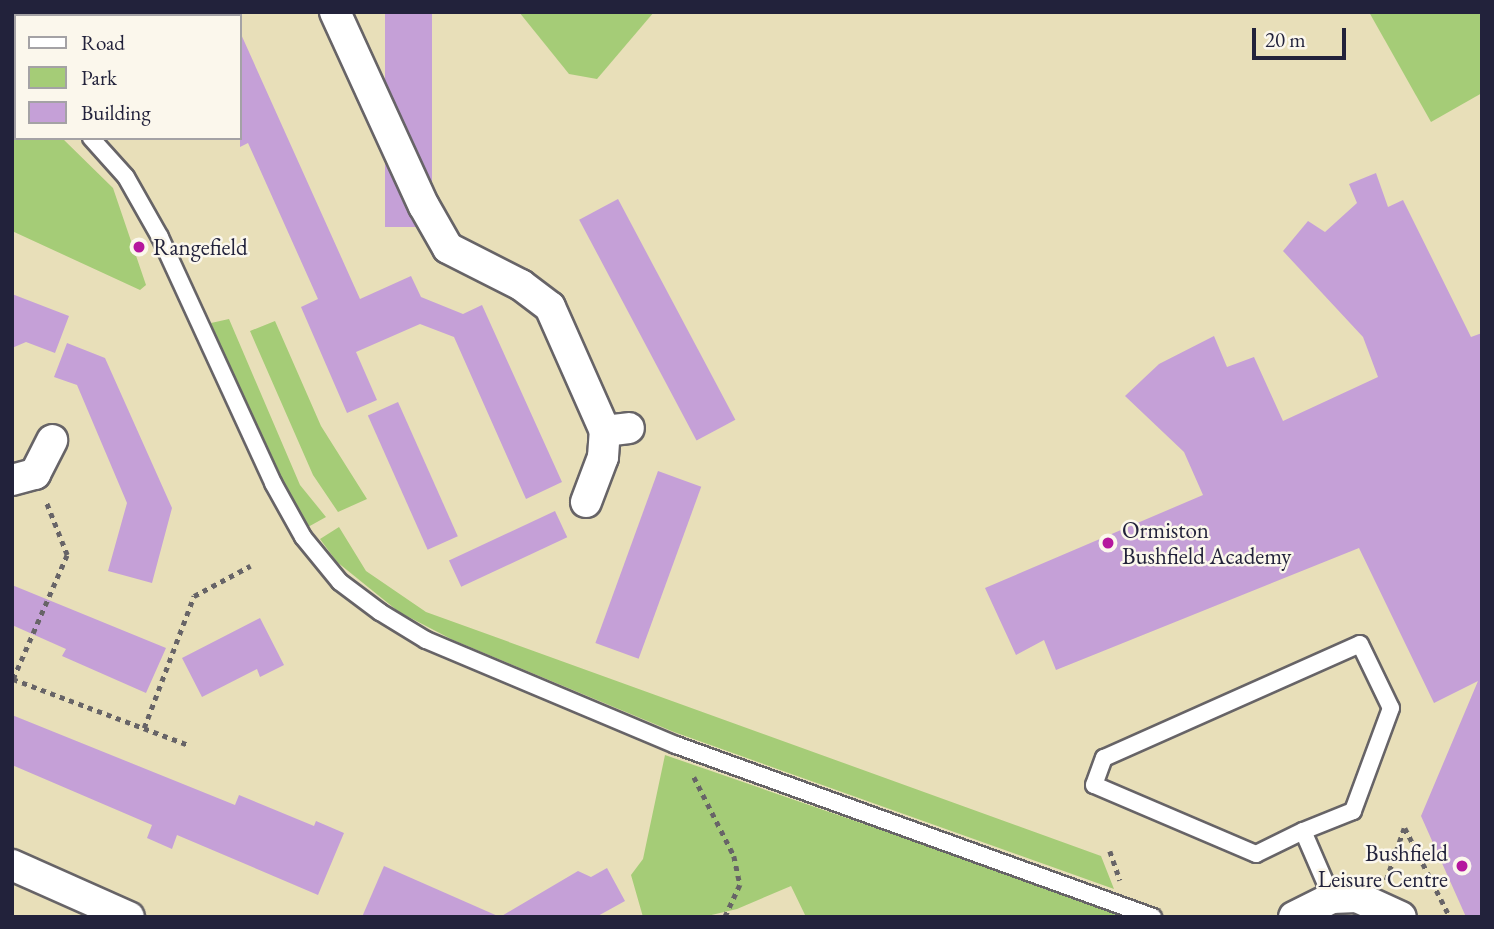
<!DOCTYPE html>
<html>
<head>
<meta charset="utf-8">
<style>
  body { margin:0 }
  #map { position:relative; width:1494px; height:929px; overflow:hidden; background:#e8dfb9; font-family:"EB Garamond",serif }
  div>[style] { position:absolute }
  .green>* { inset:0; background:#a5cc77 }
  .building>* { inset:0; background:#c5a0d7; transform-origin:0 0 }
  .path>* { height:4.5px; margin-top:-2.25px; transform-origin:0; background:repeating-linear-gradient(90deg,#676467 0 5px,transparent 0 10px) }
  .roads { filter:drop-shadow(2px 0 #676467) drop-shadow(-2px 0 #676467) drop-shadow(0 2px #676467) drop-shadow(0 -2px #676467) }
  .lane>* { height:16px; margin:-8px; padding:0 8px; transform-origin:8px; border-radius:8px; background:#fff }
  .street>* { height:30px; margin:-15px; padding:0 15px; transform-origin:15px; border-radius:15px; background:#fff }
  .dots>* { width:19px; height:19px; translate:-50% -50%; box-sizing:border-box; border:4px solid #fbf7ec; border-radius:50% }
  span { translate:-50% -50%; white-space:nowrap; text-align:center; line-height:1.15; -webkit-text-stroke:5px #fbf7ec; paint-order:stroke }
  .poi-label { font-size:23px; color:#22223b }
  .left { translate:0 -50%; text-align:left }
  .right { translate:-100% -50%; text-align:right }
  .frame { position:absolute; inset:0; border:14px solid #22223b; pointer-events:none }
  .legend { position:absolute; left:14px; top:14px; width:228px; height:126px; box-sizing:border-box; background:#fbf7ec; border:2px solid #a4a2a5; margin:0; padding:9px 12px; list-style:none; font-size:21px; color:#22223b }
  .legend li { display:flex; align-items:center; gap:14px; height:35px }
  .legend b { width:35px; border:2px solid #a4a2a5 }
  .scale { position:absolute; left:1252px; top:28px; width:94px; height:32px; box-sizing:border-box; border:4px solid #22223b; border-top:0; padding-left:9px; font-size:21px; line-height:24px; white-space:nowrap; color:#22223b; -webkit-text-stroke:5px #fbf7ec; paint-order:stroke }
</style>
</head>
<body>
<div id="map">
  <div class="green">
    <div style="clip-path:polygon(519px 12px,654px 12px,597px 79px,569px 74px)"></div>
    <div style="clip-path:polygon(1369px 12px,1482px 12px,1482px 93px,1431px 122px)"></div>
    <div style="clip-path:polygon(12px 102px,16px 138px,62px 138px,113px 188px,146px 285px,140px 290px,12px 231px)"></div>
    <div style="clip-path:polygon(229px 319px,300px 485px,326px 517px,308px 527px,269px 457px,211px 323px)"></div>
    <div style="clip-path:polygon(275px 321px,321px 426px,367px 499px,338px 512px,313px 475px,250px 331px)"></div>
    <div style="clip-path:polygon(339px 527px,366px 571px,426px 612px,1101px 856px,1114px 889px,674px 732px,453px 640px,399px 612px,337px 562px,320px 539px)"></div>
    <div style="clip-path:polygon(665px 755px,1115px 911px,1118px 917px,806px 917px,791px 886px,737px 909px,703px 917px,643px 917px,631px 875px,643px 859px)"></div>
  </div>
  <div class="building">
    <div style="left:385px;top:12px;width:47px;height:215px"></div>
    <div style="clip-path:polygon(240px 32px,360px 299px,411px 276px,421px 297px,463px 314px,482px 305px,562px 482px,526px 499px,454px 337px,420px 324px,356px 352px,377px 400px,347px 413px,301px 307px,318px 299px,248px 143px,240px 147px)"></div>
    <div style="clip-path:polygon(1376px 173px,1388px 207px,1403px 200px,1471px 337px,1482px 333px,1482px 917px,1466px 917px,1421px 816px,1478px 681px,1434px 703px,1359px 548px,1056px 670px,1044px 640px,1016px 655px,985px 588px,1203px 495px,1184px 452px,1125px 396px,1159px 364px,1214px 336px,1227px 367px,1254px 357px,1283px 421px,1378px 377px,1363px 337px,1283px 251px,1308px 221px,1325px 232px,1357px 203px,1349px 184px)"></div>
    <div style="left:618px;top:199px;width:250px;height:44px;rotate:62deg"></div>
    <div style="clip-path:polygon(12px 294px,69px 316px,55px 353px,26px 342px,12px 348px)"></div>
    <div style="clip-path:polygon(67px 343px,105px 358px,172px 508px,152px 583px,108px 571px,127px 503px,77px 385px,54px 377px)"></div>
    <div style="left:398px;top:402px;width:147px;height:33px;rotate:66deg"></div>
    <div style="left:658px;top:471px;width:46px;height:183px;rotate:20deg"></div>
    <div style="left:555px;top:511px;width:29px;height:117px;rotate:65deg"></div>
    <div style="clip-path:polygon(12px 585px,166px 648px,146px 693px,62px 656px,66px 649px,12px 625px)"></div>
    <div style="clip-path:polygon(260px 618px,284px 665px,260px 677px,257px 669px,202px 697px,182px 658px)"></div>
    <div style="clip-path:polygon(12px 715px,235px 805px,239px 795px,314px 826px,316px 821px,344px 833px,318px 895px,177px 835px,172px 849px,147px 838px,152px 825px,12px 765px)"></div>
    <div style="clip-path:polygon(384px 866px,500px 917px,362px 917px)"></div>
    <div style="clip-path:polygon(607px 868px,625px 901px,596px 917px,500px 917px,578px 871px,591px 877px)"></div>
  </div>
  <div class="path">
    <div style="left:13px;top:679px;width:135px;rotate:-66.5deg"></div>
    <div style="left:67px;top:555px;width:57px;rotate:-111.6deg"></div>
    <div style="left:13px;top:679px;width:188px;rotate:20.6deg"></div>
    <div style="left:144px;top:728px;width:141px;rotate:-69.3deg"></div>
    <div style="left:194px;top:596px;width:64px;rotate:-28.2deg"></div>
    <div style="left:694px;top:777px;width:89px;rotate:63.1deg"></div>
    <div style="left:734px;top:856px;width:30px;rotate:78deg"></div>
    <div style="left:740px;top:885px;width:35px;rotate:115deg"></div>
    <div style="left:1405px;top:828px;width:100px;rotate:63.2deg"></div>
    <div style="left:1110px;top:851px;width:31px;rotate:71deg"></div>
    <div style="left:1386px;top:880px;width:55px;rotate:-70.9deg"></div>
  </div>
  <div class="roads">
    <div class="lane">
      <div style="left:91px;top:138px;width:52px;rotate:48.1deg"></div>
      <div style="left:126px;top:177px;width:69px;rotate:60.5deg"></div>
      <div style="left:160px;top:237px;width:271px;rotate:65.3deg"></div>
      <div style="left:273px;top:483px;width:62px;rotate:60.9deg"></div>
      <div style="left:303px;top:537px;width:58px;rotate:50.6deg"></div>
      <div style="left:340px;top:582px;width:50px;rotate:36.9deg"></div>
      <div style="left:380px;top:612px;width:54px;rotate:31.3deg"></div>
      <div style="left:426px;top:640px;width:271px;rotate:22.8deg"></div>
      <div style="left:676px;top:745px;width:507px;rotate:19.83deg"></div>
      <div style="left:1303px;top:831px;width:52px;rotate:153.9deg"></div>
      <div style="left:1256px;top:854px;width:176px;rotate:-156.9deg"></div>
      <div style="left:1094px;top:785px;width:29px;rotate:-70deg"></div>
      <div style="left:1104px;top:758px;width:280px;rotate:-24deg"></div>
      <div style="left:1360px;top:644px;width:71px;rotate:64.2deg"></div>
      <div style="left:1391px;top:708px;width:110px;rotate:110.3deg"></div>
      <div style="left:1353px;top:811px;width:54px;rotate:158.2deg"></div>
      <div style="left:1303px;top:831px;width:73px;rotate:66.6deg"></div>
    </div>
    <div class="street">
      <div style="left:335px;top:12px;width:213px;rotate:65.4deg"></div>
      <div style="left:424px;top:206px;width:48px;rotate:60.3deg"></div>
      <div style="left:448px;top:248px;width:82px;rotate:26.9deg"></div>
      <div style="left:521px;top:285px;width:36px;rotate:37deg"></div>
      <div style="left:550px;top:307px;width:136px;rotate:66.1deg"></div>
      <div style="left:91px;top:16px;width:4px;rotate:-76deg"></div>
      <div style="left:12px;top:76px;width:4px"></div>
      <div style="left:12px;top:480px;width:24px;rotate:-15deg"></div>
      <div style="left:35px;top:474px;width:38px;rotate:-63deg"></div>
      <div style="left:586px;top:502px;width:48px;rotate:-69.3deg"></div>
      <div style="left:603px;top:457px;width:26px;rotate:-86deg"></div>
      <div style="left:605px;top:431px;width:24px;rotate:-7deg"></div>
      <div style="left:12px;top:865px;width:128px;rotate:24deg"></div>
      <div style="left:1294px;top:917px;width:42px;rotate:-26.6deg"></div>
      <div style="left:1332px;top:898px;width:25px;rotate:-2deg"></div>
      <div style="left:1357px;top:897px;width:48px;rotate:24.4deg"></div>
    </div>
  </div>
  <div class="dots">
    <div style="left:139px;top:247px;background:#b5179e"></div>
    <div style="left:1108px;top:543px;background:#b5179e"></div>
    <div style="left:1462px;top:866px;background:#b5179e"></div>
  </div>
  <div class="poi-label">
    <span class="left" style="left:153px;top:247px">Rangefield</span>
    <span class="left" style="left:1122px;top:543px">Ormiston<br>Bushfield Academy</span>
    <span class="right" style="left:1448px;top:866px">Bushfield<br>Leisure Centre</span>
  </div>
  <div class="frame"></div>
  <ul class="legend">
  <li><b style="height:9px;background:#fff"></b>Road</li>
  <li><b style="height:19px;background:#a5cc77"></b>Park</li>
  <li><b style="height:19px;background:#c5a0d7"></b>Building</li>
  </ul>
  <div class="scale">20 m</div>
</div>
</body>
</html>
